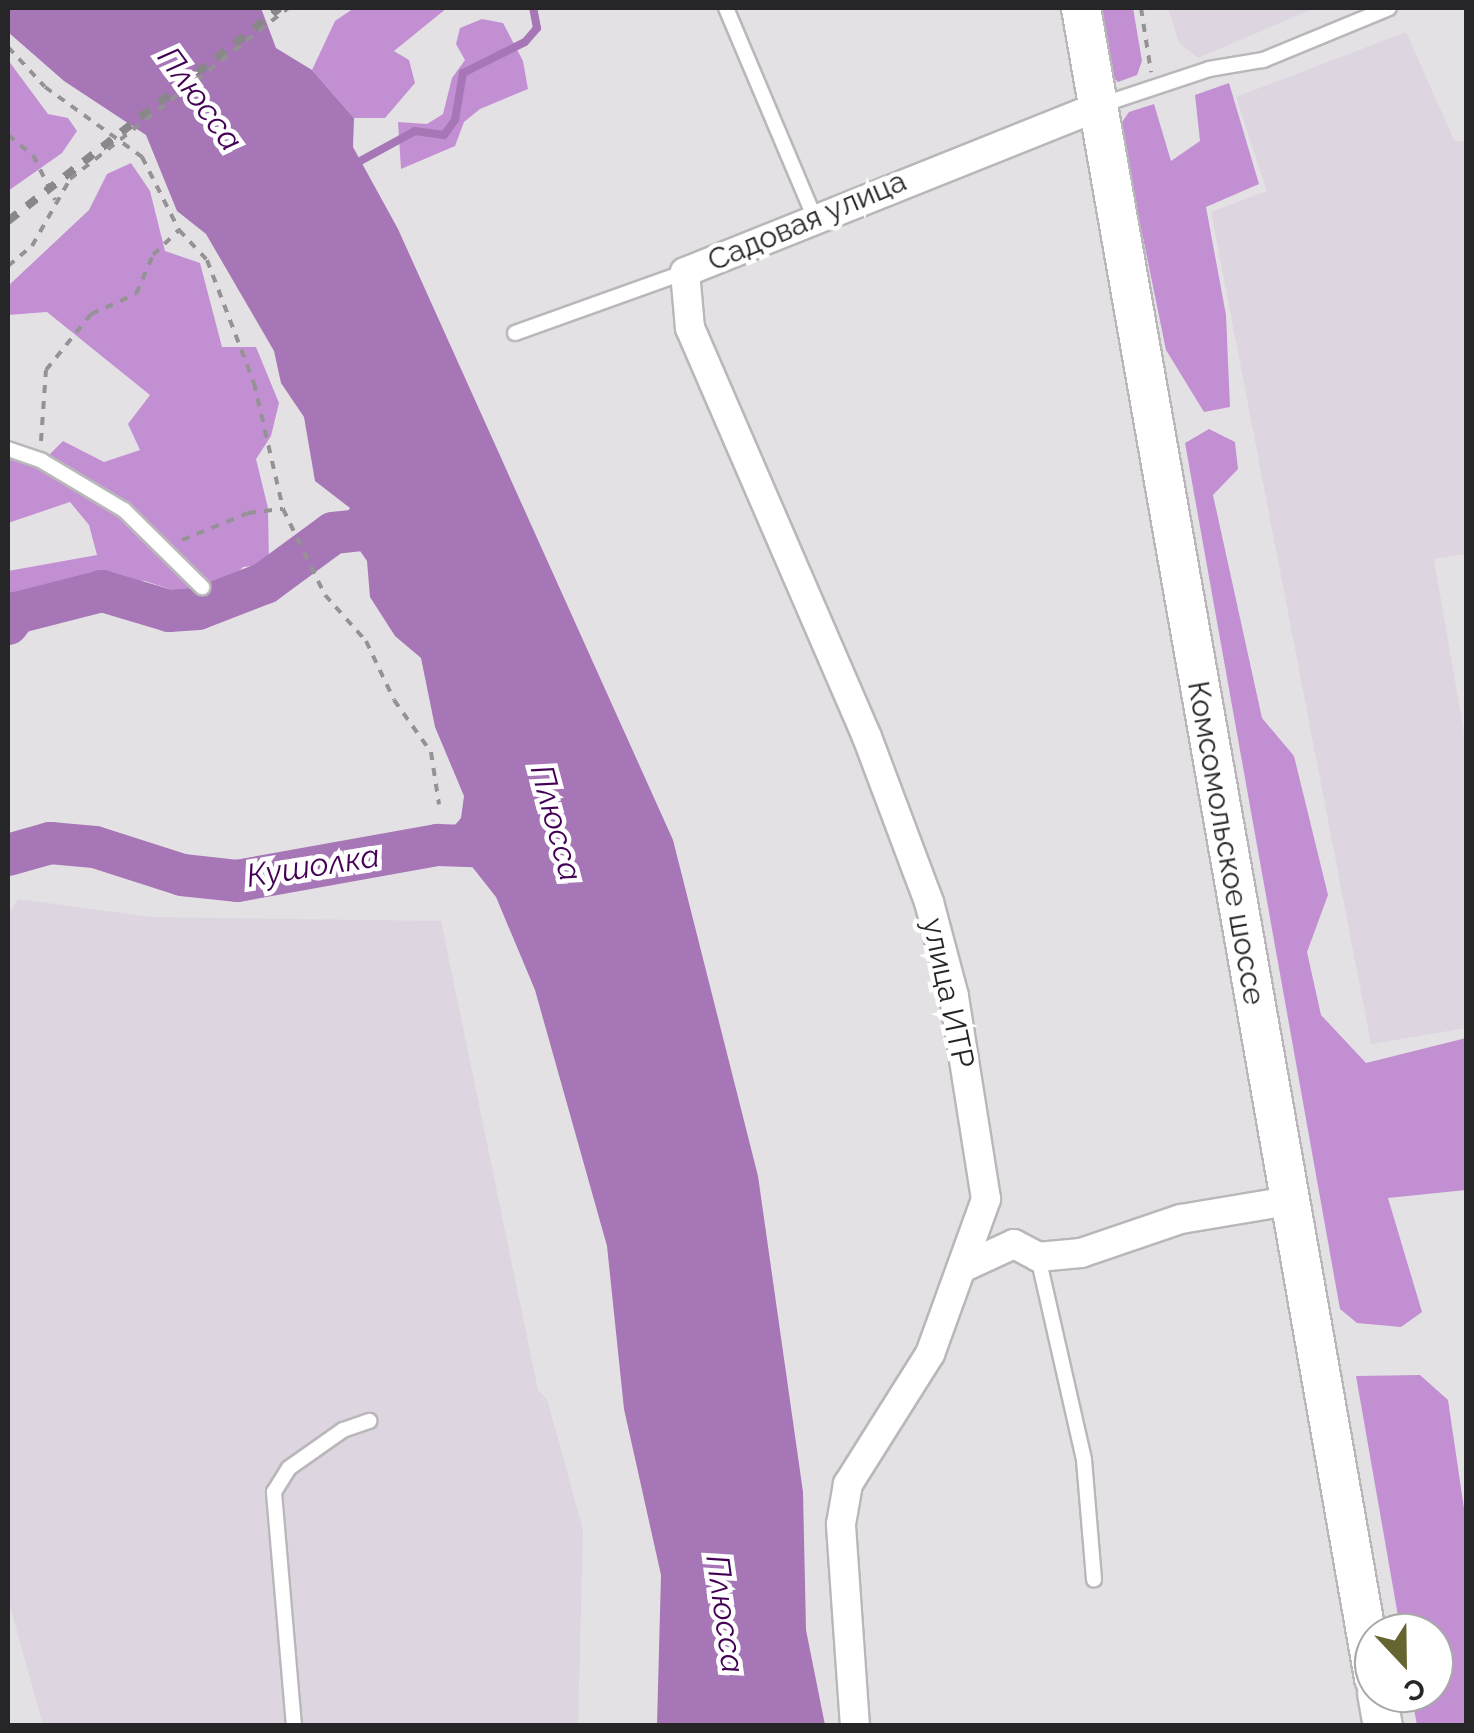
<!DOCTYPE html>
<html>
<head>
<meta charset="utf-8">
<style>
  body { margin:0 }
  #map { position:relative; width:1474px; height:1733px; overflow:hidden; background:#e4e1e5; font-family:Raleway,sans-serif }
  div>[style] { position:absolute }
  .built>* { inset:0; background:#ddd5e0 }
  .forest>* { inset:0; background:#c290d2 }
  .water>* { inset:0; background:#a676b6 }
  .stream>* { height:8px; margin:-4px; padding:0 4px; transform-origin:4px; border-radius:4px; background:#a676b6 }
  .river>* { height:42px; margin:-21px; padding:0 21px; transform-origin:21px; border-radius:21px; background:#a676b6 }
  .path>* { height:4px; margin-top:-2px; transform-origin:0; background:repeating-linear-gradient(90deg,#949295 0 8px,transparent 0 16px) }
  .roads { filter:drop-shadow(2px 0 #bab7bb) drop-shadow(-2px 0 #bab7bb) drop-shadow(0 2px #bab7bb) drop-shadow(0 -2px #bab7bb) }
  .lane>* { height:14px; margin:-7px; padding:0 7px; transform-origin:7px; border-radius:7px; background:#fff }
  .street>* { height:28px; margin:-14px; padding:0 14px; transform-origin:14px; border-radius:14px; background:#fff }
  .secondary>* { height:38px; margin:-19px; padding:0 19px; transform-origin:19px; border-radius:19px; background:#fff }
  .rail>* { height:8px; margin-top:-4px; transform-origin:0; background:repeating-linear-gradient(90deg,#89878a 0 12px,transparent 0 24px) }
  .path-bridge>* { height:4px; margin-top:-2px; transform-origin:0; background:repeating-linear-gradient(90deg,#949295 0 8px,transparent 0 16px) }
  span { translate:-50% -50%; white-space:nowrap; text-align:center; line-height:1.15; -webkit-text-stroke:9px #fff; paint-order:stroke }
  .street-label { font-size:30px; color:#262527 }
  .water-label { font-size:32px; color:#405; font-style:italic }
  .frame { position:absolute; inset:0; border:10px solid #262527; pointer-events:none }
  .north { position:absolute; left:1354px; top:1613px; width:100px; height:100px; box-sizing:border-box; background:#fff; border:2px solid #a8a8a9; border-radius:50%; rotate:158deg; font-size:28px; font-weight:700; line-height:40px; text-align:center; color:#262527 }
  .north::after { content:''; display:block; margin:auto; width:35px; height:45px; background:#666531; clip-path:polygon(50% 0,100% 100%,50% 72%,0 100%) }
</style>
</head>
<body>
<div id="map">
  <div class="built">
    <div style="clip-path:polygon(1168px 8px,1315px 8px,1198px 58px,1179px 43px)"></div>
    <div style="clip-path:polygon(1406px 32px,1454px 140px,1466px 142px,1466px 554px,1434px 559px,1466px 745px,1466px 1028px,1371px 1044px,1211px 212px,1267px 191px,1236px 97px)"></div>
    <div style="clip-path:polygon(18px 899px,151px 917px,441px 921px,538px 1390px,547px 1399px,583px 1530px,578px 1725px,43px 1725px,8px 1599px,8px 915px)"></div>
  </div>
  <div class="forest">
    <div style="clip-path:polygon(354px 8px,447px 8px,394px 51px,409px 60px,415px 83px,385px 118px,354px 118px,312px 70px,335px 21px)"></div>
    <div style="clip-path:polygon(1098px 8px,1133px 8px,1142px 61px,1137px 75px,1118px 82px,1109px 74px)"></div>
    <div style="clip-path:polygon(482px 19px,503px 23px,523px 61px,528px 89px,480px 109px,464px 122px,455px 146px,401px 169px,398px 122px,427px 124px,443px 114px,452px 78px,465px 60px,456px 44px,460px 28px)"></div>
    <div style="clip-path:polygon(8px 60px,48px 114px,68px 118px,77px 131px,62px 153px,8px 191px)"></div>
    <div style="clip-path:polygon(1229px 83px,1259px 184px,1206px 207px,1226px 315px,1230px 407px,1204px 412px,1166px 350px,1120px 125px,1129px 112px,1154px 104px,1171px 161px,1200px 141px,1195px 95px)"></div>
    <div style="clip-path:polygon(131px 163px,150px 191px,165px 251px,200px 263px,222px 347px,256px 347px,279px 403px,271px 436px,256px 459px,268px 508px,269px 564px,243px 567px,223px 589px,182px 593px,145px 581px,100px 578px,8px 604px,8px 571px,97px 555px,89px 525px,70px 502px,8px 523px,8px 459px,36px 468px,63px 441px,104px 462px,140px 450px,128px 424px,150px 395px,47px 312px,8px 315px,8px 286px,89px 210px,107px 174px)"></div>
    <div style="clip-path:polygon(1209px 429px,1235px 442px,1238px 469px,1213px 495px,1262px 718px,1294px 756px,1328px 895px,1307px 952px,1321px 1015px,1366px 1063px,1466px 1038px,1466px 1190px,1388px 1198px,1422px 1312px,1401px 1327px,1357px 1323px,1340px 1309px,1185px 443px)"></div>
    <div style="clip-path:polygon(1420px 1375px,1448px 1400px,1466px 1522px,1466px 1725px,1417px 1725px,1411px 1693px,1434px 1693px,1434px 1633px,1401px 1633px,1356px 1376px)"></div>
  </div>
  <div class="water">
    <div style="clip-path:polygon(8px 8px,261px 8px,276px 48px,312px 70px,354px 118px,353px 147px,398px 229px,673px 840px,758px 1176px,803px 1492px,806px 1630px,825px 1725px,657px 1725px,661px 1575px,624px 1409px,607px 1246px,535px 990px,496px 897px,466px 859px,438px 845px,461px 818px,464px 796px,435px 727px,421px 658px,395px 636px,370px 597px,367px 561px,354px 542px,333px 533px,350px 508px,315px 481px,304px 417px,281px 383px,274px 351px,206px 234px,177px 211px,146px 135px,64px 81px,8px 32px)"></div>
  </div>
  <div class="stream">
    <div style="left:362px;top:160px;width:60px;rotate:-28.7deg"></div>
    <div style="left:415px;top:131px;width:29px;rotate:8deg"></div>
    <div style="left:444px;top:135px;width:19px;rotate:-54deg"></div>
    <div style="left:455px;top:120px;width:48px;rotate:-80.3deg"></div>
    <div style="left:463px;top:73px;width:69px;rotate:-26.6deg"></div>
    <div style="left:525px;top:42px;width:18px;rotate:-49deg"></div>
    <div style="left:537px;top:28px;width:20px;rotate:-101deg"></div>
  </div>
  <div class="river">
    <div style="left:8px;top:624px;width:14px;rotate:-54deg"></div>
    <div style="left:16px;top:613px;width:89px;rotate:-14.3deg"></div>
    <div style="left:102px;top:591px;width:70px;rotate:16.6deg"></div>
    <div style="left:169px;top:611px;width:29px;rotate:-4deg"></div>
    <div style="left:198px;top:609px;width:72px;rotate:-21.2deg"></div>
    <div style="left:265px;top:583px;width:84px;rotate:-36.3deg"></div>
    <div style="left:333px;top:533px;width:56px;rotate:-6.1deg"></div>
    <div style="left:8px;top:855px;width:44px;rotate:-15.9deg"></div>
    <div style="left:50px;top:843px;width:45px;rotate:5.1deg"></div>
    <div style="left:95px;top:847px;width:91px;rotate:17.8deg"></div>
    <div style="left:182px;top:875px;width:55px;rotate:6.2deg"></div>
    <div style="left:237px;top:881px;width:204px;rotate:-10.2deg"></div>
    <div style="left:438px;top:845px;width:59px;rotate:1.9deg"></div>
  </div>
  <div class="path">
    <div style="left:488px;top:8px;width:48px"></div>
    <div style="left:604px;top:8px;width:2px"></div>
    <div style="left:1141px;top:8px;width:65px;rotate:81.1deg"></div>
    <div style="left:8px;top:47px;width:54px;rotate:47.2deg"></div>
    <div style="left:45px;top:87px;width:120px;rotate:35.8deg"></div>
    <div style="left:142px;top:157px;width:82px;rotate:63.1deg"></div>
    <div style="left:179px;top:230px;width:41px;rotate:47deg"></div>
    <div style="left:207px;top:260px;width:132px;rotate:69.1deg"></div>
    <div style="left:254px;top:383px;width:129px;rotate:77deg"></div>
    <div style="left:8px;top:135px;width:32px;rotate:39deg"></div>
    <div style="left:33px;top:155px;width:50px;rotate:63.9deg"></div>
    <div style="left:8px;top:266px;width:31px;rotate:-40deg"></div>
    <div style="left:32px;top:246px;width:77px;rotate:-60.4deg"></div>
    <div style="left:41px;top:441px;width:71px;rotate:-86deg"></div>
    <div style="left:46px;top:370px;width:72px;rotate:-51.2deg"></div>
    <div style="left:91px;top:314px;width:49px;rotate:-24deg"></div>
    <div style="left:136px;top:294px;width:43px;rotate:-66.4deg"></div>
    <div style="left:153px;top:255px;width:35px;rotate:-44deg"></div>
    <div style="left:182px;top:540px;width:71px;rotate:-22.2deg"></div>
    <div style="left:248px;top:513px;width:35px;rotate:-7deg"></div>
    <div style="left:283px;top:509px;width:96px;rotate:64deg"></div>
    <div style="left:325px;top:595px;width:62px;rotate:48.3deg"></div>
    <div style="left:366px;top:641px;width:65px;rotate:64.6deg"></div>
    <div style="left:394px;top:700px;width:64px;rotate:54.6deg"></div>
    <div style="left:431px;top:752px;width:53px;rotate:81.3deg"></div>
  </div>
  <div class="roads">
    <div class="lane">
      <div style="left:726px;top:8px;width:226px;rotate:67.1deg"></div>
      <div style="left:1098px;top:106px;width:117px;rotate:-18.4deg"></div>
      <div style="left:1209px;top:69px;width:55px;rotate:-9.5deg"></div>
      <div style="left:1263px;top:60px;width:136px;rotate:-22.4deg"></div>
      <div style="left:515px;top:333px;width:181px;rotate:-19.7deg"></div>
      <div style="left:8px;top:449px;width:36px;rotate:19deg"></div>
      <div style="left:42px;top:461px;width:96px;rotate:30.9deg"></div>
      <div style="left:124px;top:510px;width:110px;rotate:44.6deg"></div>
      <div style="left:1038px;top:1257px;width:208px;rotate:77.2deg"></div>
      <div style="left:1084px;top:1460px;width:120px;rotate:85.2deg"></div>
      <div style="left:294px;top:1726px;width:235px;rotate:-94.9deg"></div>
      <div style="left:274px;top:1492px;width:28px;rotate:-58deg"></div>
      <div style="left:289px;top:1468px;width:66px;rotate:-35.1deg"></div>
      <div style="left:343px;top:1430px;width:28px;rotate:-19deg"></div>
    </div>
    <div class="street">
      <div style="left:964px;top:1267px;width:55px;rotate:-24.7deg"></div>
      <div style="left:1014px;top:1244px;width:27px;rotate:28deg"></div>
      <div style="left:1038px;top:1257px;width:43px;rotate:-5.3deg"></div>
      <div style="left:1081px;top:1253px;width:106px;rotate:-18.8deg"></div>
      <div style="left:1181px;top:1219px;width:109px;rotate:-9.5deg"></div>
      <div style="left:855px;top:1726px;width:202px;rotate:-94deg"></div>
      <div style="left:841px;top:1524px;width:41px;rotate:-80.1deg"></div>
      <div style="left:848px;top:1484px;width:154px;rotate:-57.8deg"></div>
      <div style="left:930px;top:1354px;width:165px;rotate:-70.1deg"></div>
      <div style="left:986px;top:1199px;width:206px;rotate:-99deg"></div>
      <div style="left:954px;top:996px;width:97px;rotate:-104.9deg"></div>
      <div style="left:929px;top:902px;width:176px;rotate:-110.6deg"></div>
      <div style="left:867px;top:737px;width:446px;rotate:-113.4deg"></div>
      <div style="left:690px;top:328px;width:56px;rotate:-95.1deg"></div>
      <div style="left:685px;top:272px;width:445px;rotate:-21.8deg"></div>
    </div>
    <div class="secondary">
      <div style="left:1081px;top:8px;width:1696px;rotate:80.05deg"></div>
      <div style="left:1377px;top:1693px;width:34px;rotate:80deg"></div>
    </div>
  </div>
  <div class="rail">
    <div style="left:8px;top:221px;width:345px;rotate:-38.1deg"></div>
  </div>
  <div class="path-bridge">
    <div style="left:70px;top:179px;width:277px;rotate:-38.1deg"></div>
  </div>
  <div class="street-label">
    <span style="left:807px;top:221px;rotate:-23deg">Садовая улица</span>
    <span style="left:1226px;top:843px;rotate:80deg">Комсомольское шоссе</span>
    <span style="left:948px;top:993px;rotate:78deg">улица ИТР</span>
  </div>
  <div class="water-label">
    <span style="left:200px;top:99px;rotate:54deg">Плюсса</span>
    <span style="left:556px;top:823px;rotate:75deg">Плюсса</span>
    <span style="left:313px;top:866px;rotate:-9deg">Кушолка</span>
    <span style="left:725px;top:1614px;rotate:82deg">Плюсса</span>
  </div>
  <div class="frame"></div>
  <div class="north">С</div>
</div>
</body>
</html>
